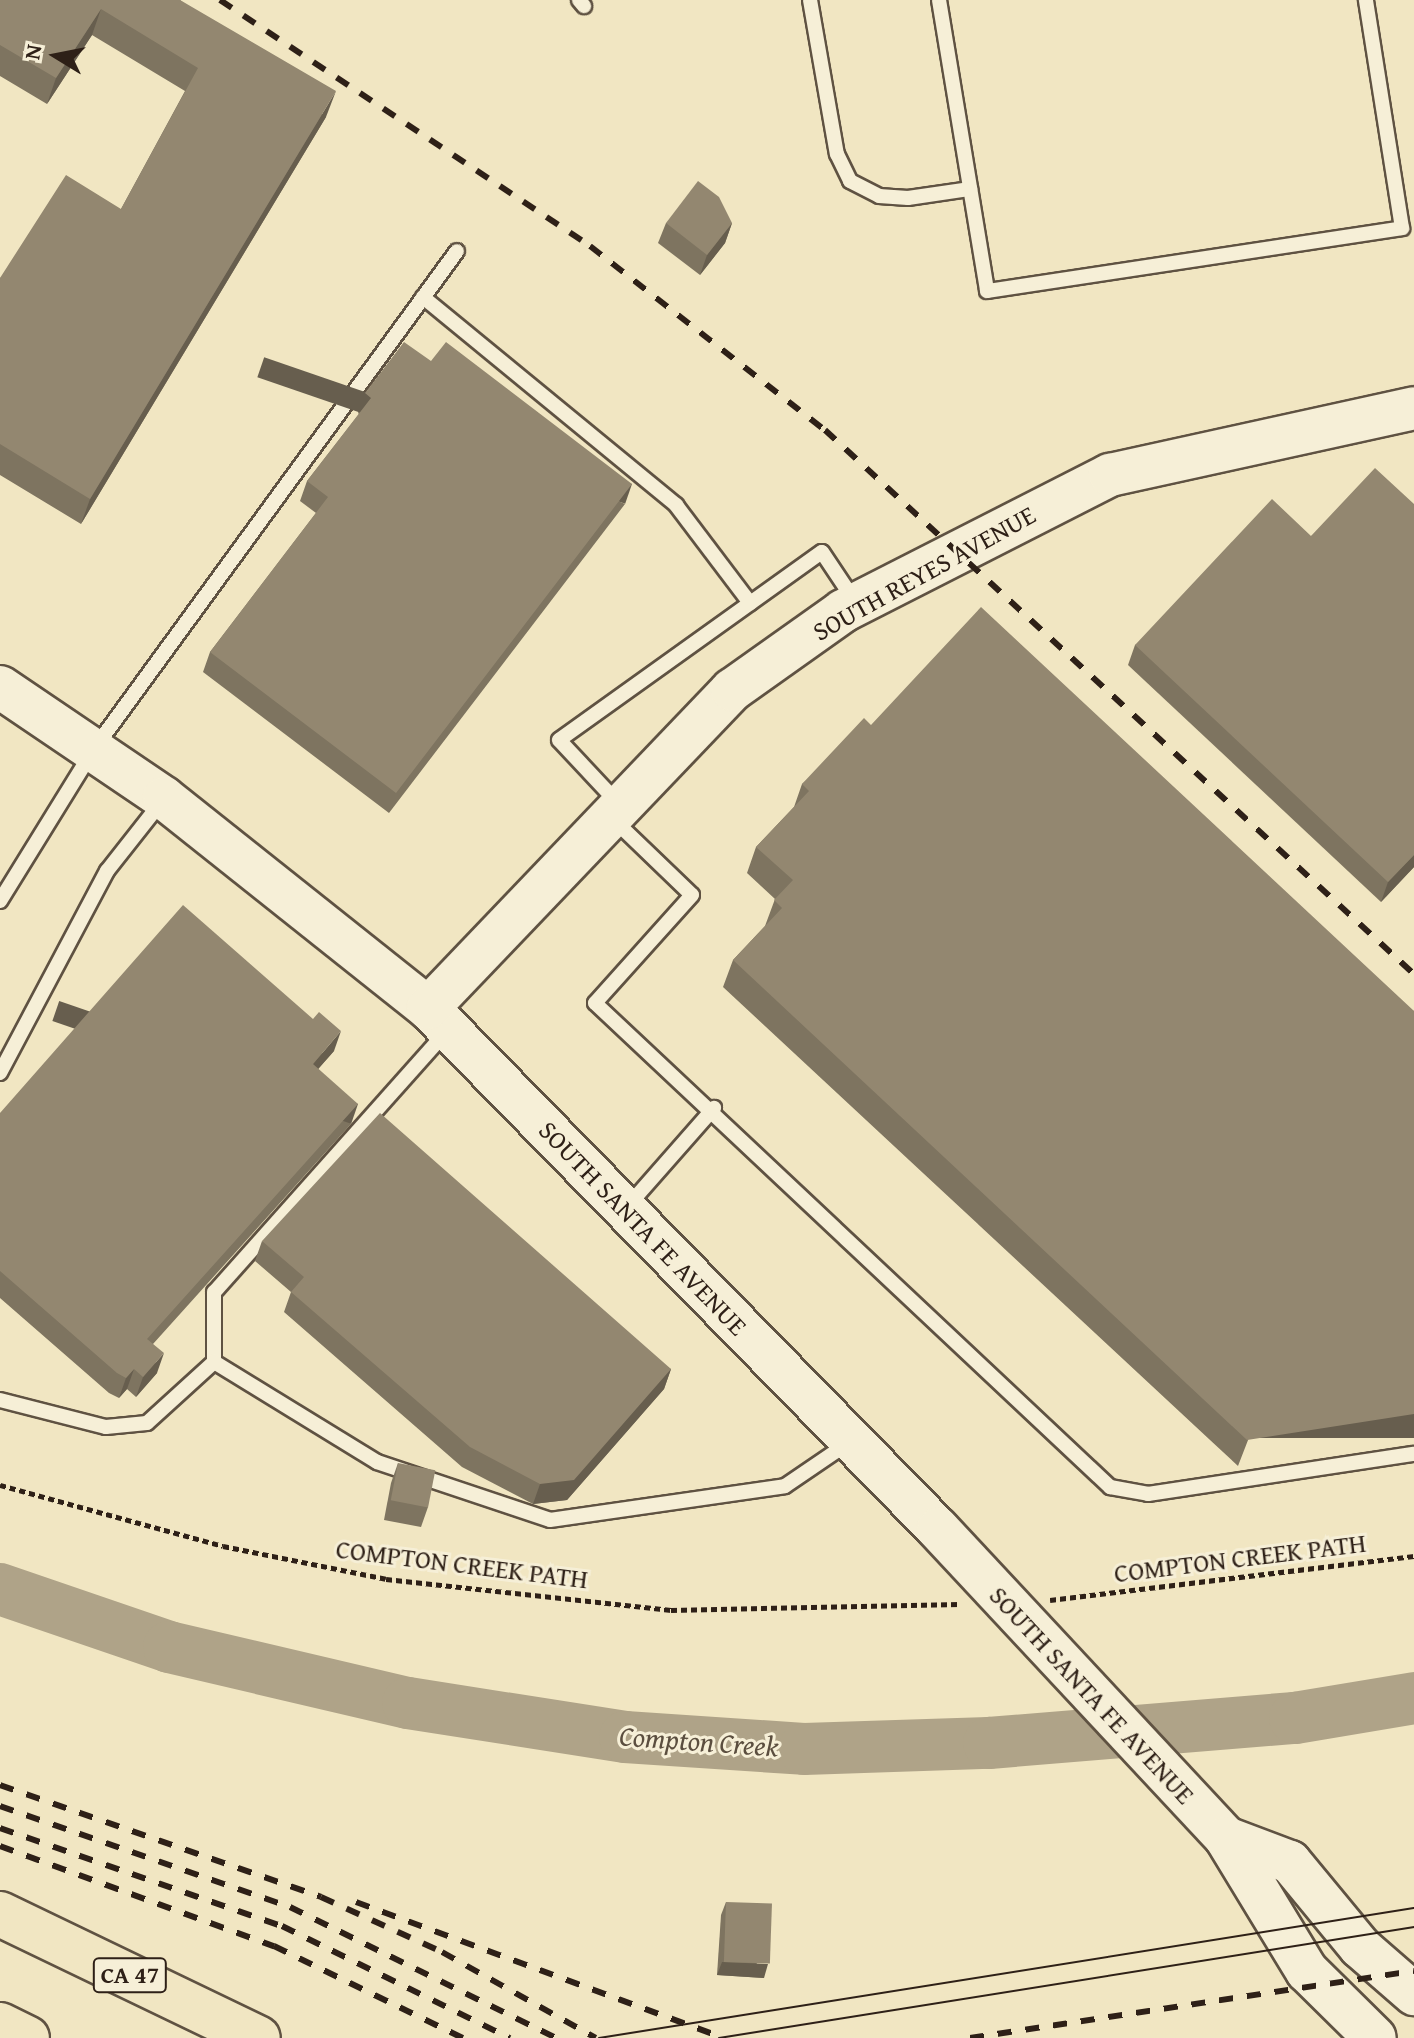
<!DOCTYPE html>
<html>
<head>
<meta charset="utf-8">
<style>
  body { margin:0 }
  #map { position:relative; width:1414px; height:2038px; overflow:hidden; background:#f1e6c2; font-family:"Gentium Book Plus",serif }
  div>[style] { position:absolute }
  .river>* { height:52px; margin:-26px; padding:0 26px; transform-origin:26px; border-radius:26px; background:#afa388 }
  .path>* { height:5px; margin-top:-2.5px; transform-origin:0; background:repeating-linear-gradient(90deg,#2e2017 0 6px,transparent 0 10px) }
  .roads { filter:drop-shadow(2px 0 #5f5242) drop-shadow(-2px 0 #5f5242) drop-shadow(0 2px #5f5242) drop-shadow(0 -2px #5f5242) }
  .lane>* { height:14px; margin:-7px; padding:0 7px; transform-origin:7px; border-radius:7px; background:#f6efd7 }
  .secondary>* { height:42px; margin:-21px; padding:0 21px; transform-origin:21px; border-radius:21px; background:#f6efd7 }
  .primary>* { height:44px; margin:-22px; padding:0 22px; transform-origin:22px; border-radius:22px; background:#f1e6c2 }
  .tram>* { height:2px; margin:-1px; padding:0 1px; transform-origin:1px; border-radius:1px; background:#2e2017 }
  .rail>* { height:6px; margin-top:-3px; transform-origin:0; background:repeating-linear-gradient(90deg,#2e2017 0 14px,transparent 0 28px) }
  .wall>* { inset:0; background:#7e7460 }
  .shaded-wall>* { inset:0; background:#675e4e; transform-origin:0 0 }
  .building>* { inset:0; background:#938770; transform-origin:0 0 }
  span { translate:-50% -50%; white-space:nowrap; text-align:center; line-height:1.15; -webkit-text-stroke:6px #f6efd7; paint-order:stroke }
  .shield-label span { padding:2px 6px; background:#f6efd7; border:2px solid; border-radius:6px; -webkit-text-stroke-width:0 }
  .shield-label { font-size:24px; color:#2e2017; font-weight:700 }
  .street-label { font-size:26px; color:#2e2017 }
  .water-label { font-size:28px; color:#5b4e3f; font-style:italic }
  .north { position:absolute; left:16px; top:16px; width:80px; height:80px; -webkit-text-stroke:6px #f6efd7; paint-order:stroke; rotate:280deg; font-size:22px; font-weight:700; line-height:32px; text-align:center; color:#2e2017 }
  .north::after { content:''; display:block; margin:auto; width:28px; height:36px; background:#2e2017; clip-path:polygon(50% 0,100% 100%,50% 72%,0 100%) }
</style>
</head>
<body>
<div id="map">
  <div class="river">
    <div style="left:0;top:1589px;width:179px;rotate:18.9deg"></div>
    <div style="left:169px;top:1647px;width:245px;rotate:13.2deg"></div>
    <div style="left:408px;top:1703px;width:220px;rotate:8.9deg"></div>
    <div style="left:625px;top:1737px;width:179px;rotate:3.8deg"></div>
    <div style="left:804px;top:1749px;width:185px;rotate:-1.9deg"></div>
    <div style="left:989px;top:1743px;width:307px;rotate:-4.7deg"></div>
    <div style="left:1295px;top:1718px;width:121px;rotate:-9.5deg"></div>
  </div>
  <div class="path">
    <div style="left:0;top:1485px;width:231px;rotate:15.3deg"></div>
    <div style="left:223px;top:1546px;width:166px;rotate:11.4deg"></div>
    <div style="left:386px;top:1579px;width:287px;rotate:6.2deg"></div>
    <div style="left:671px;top:1610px;width:289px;rotate:-1.2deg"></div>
    <div style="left:1050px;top:1600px;width:367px;rotate:-6.9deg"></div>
  </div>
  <div class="roads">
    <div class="lane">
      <div style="left:579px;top:0;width:8px;rotate:50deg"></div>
      <div style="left:810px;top:0;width:156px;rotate:80.1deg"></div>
      <div style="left:837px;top:154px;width:30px;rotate:64deg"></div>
      <div style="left:850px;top:181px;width:33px;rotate:27deg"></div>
      <div style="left:879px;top:196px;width:29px;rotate:4deg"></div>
      <div style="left:908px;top:198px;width:63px;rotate:-8.3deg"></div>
      <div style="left:939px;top:0;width:295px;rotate:80.6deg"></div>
      <div style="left:987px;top:291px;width:420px;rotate:-8.6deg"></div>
      <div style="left:1402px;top:228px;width:231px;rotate:-99deg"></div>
      <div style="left:423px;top:297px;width:328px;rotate:39.4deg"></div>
      <div style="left:676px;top:505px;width:123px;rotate:52.9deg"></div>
      <div style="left:618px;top:803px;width:86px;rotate:-133.1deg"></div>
      <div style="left:559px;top:740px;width:323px;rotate:-35.6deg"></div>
      <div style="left:822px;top:552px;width:58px;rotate:56.3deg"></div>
      <div style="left:614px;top:820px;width:108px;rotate:43.9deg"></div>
      <div style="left:692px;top:895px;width:145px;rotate:131.9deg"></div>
      <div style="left:595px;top:1003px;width:707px;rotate:43.22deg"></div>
      <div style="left:1110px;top:1487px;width:39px;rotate:10deg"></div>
      <div style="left:1148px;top:1494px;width:269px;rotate:-8.6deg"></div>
      <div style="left:0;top:901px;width:179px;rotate:-58.3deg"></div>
      <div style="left:94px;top:749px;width:616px;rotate:-53.91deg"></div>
      <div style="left:446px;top:1032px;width:348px;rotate:131.7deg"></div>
      <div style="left:214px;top:1292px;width:70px;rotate:90deg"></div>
      <div style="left:214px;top:1362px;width:191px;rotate:31.5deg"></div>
      <div style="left:377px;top:1462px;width:182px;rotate:18.5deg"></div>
      <div style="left:550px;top:1520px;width:237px;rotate:-8.2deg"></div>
      <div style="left:785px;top:1486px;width:76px;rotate:-34.3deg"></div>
      <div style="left:0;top:1073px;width:229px;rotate:-62.1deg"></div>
      <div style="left:107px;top:871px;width:89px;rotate:-51.8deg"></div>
      <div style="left:627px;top:1207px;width:132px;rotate:-48.7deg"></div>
      <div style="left:0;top:1400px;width:109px;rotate:14.3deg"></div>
      <div style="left:106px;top:1427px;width:41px;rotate:-5.6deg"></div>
      <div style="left:147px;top:1423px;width:91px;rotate:-42.3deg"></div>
    </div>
    <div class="secondary">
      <div style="left:0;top:687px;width:198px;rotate:34.1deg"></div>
      <div style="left:164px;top:798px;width:337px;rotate:38.5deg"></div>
      <div style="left:428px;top:1008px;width:729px;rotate:45.61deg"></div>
      <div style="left:938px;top:1529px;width:422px;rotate:47deg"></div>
      <div style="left:1226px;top:1838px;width:156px;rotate:58.7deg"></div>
      <div style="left:1307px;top:1971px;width:95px;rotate:44.6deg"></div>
      <div style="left:428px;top:1008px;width:440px;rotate:-46.3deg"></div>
      <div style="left:732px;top:690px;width:136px;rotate:-35.4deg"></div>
      <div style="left:843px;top:611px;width:300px;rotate:-27deg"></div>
      <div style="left:1110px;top:475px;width:311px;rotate:-12.4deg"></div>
      <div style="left:1226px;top:1838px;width:68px;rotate:20.6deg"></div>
      <div style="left:1290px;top:1862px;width:110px;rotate:50.5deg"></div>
      <div style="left:1360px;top:1947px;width:72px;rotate:41deg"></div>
    </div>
    <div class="primary">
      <div style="left:0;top:1914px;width:286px;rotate:25.7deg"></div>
      <div style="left:0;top:2025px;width:30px;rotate:26deg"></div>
    </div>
  </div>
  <div class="tram">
    <div style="left:599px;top:2038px;width:825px;rotate:-9.06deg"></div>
    <div style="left:719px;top:2038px;width:704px;rotate:-9.07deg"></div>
  </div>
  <div class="rail">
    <div style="left:220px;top:0;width:444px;rotate:33.6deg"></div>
    <div style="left:590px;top:246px;width:298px;rotate:38.1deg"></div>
    <div style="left:825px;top:430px;width:802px;rotate:42.73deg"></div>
    <div style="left:0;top:1785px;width:340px;rotate:19.2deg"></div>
    <div style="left:321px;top:1897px;width:133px;rotate:24.4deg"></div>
    <div style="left:442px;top:1952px;width:176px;rotate:29.2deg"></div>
    <div style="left:0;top:1806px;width:307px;rotate:19.2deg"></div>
    <div style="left:290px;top:1907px;width:297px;rotate:26.2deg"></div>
    <div style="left:0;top:1828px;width:299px;rotate:19.2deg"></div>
    <div style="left:282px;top:1926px;width:254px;rotate:26.2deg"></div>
    <div style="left:0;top:1846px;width:292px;rotate:20.1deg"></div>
    <div style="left:274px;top:1946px;width:210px;rotate:26deg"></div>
    <div style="left:356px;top:1902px;width:391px;rotate:20.3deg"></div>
    <div style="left:970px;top:2038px;width:449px;rotate:-8.6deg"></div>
  </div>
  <div class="wall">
    <div style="clip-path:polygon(0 0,180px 0,326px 117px,81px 524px,0 475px,0 278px,121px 209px,185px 91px,92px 35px,47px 104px,0 76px)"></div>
    <div style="clip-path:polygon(666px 223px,732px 223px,725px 243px,700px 275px,658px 243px)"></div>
    <div style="clip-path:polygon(365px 393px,625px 504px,389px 813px,203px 672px,210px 652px,316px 513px,300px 501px,307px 481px,359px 414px,358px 413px)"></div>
    <div style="clip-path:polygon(1414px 504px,1414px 867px,1381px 902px,1128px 665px,1135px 645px,1311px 536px)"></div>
    <div style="clip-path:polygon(871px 725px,1414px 1011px,1238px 1466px,723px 987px,733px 960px,765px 926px,775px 899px,747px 873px,756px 847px,794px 807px,802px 784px)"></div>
    <div style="clip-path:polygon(334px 1051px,318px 1069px,351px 1124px,153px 1344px,157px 1373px,136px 1397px,127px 1389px,119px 1398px,109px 1393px,0 1298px,0 1113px)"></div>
    <div style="clip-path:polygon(262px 1241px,671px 1369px,664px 1389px,567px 1500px,533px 1504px,462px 1467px,284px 1312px,291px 1292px,255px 1261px)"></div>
    <div style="clip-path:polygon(398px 1463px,428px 1507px,421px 1527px,384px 1520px,391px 1483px)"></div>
    <div style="clip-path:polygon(726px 1902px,764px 1978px,717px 1975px,721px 1915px)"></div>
  </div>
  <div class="shaded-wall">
    <div style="clip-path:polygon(101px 9px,92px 35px,47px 104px,56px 78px)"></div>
    <div style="clip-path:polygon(336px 91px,326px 117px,81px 524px,90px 499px)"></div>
    <div style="clip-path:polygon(732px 223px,725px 243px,700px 275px,707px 255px)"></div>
    <div style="left:632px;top:484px;width:21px;height:389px;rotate:109deg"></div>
    <div style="clip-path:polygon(1414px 855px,1414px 867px,1381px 902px,1388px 882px)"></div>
    <div style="clip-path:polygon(341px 1031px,334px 1051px,305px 1084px,313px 1064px)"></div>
    <div style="left:358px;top:1104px;width:21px;height:316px;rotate:109deg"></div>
    <div style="clip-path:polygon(164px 1353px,157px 1373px,136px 1397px,143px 1377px)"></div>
    <div style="clip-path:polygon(134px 1369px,127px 1389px,119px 1398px,126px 1378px)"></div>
    <div style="clip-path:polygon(671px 1369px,664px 1389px,567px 1500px,533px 1504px,540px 1484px)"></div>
    <div style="left:1414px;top:1414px;width:24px;height:169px;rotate:90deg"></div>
    <div style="clip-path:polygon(722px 1962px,768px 1964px,764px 1978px,717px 1975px)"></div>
  </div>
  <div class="building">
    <div style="clip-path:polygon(0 0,180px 0,336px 91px,90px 499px,0 444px,0 278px,66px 175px,121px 209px,198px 68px,101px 9px,56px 78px,0 45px)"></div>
    <div style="clip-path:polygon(698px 181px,719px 197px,732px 223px,707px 255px,666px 223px)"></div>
    <div style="clip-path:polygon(404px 342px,431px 361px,446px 342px,632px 484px,396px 793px,210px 652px,328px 497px,307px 481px,371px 398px,365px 393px)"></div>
    <div style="clip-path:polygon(1375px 468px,1414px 504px,1414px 855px,1388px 882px,1135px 645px,1272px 499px,1311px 536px)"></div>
    <div style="clip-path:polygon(981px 607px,1414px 1011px,1414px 1414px,1247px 1440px,733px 960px,782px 908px,774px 900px,793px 880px,756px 847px,809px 791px,802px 784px,864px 718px,871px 725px)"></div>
    <div style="clip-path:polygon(183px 905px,313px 1019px,319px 1012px,341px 1031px,313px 1064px,358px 1104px,147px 1339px,164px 1353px,143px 1377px,134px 1369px,126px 1378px,117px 1373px,0 1271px,0 1113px)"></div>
    <div style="clip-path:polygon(380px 1113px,671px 1369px,574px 1480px,540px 1484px,470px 1447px,291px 1292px,304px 1277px,262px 1241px)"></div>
    <div style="left:398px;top:1463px;width:38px;height:38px;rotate:11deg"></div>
    <div style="left:726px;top:1902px;width:46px;height:60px;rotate:2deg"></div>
  </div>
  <div class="shield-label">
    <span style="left:130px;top:1975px">CA 47</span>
  </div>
  <div class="street-label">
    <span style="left:924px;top:573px;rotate:-29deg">SOUTH REYES AVENUE</span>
    <span style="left:643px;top:1228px;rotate:46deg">SOUTH SANTA FE AVENUE</span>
    <span style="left:1240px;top:1558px;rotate:-7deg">COMPTON CREEK PATH</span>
    <span style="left:462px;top:1564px;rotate:7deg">COMPTON CREEK PATH</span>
    <span style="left:1092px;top:1695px;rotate:47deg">SOUTH SANTA FE AVENUE</span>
  </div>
  <div class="water-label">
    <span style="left:699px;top:1741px;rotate:4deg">Compton Creek</span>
  </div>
  <div class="north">N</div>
</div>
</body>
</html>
